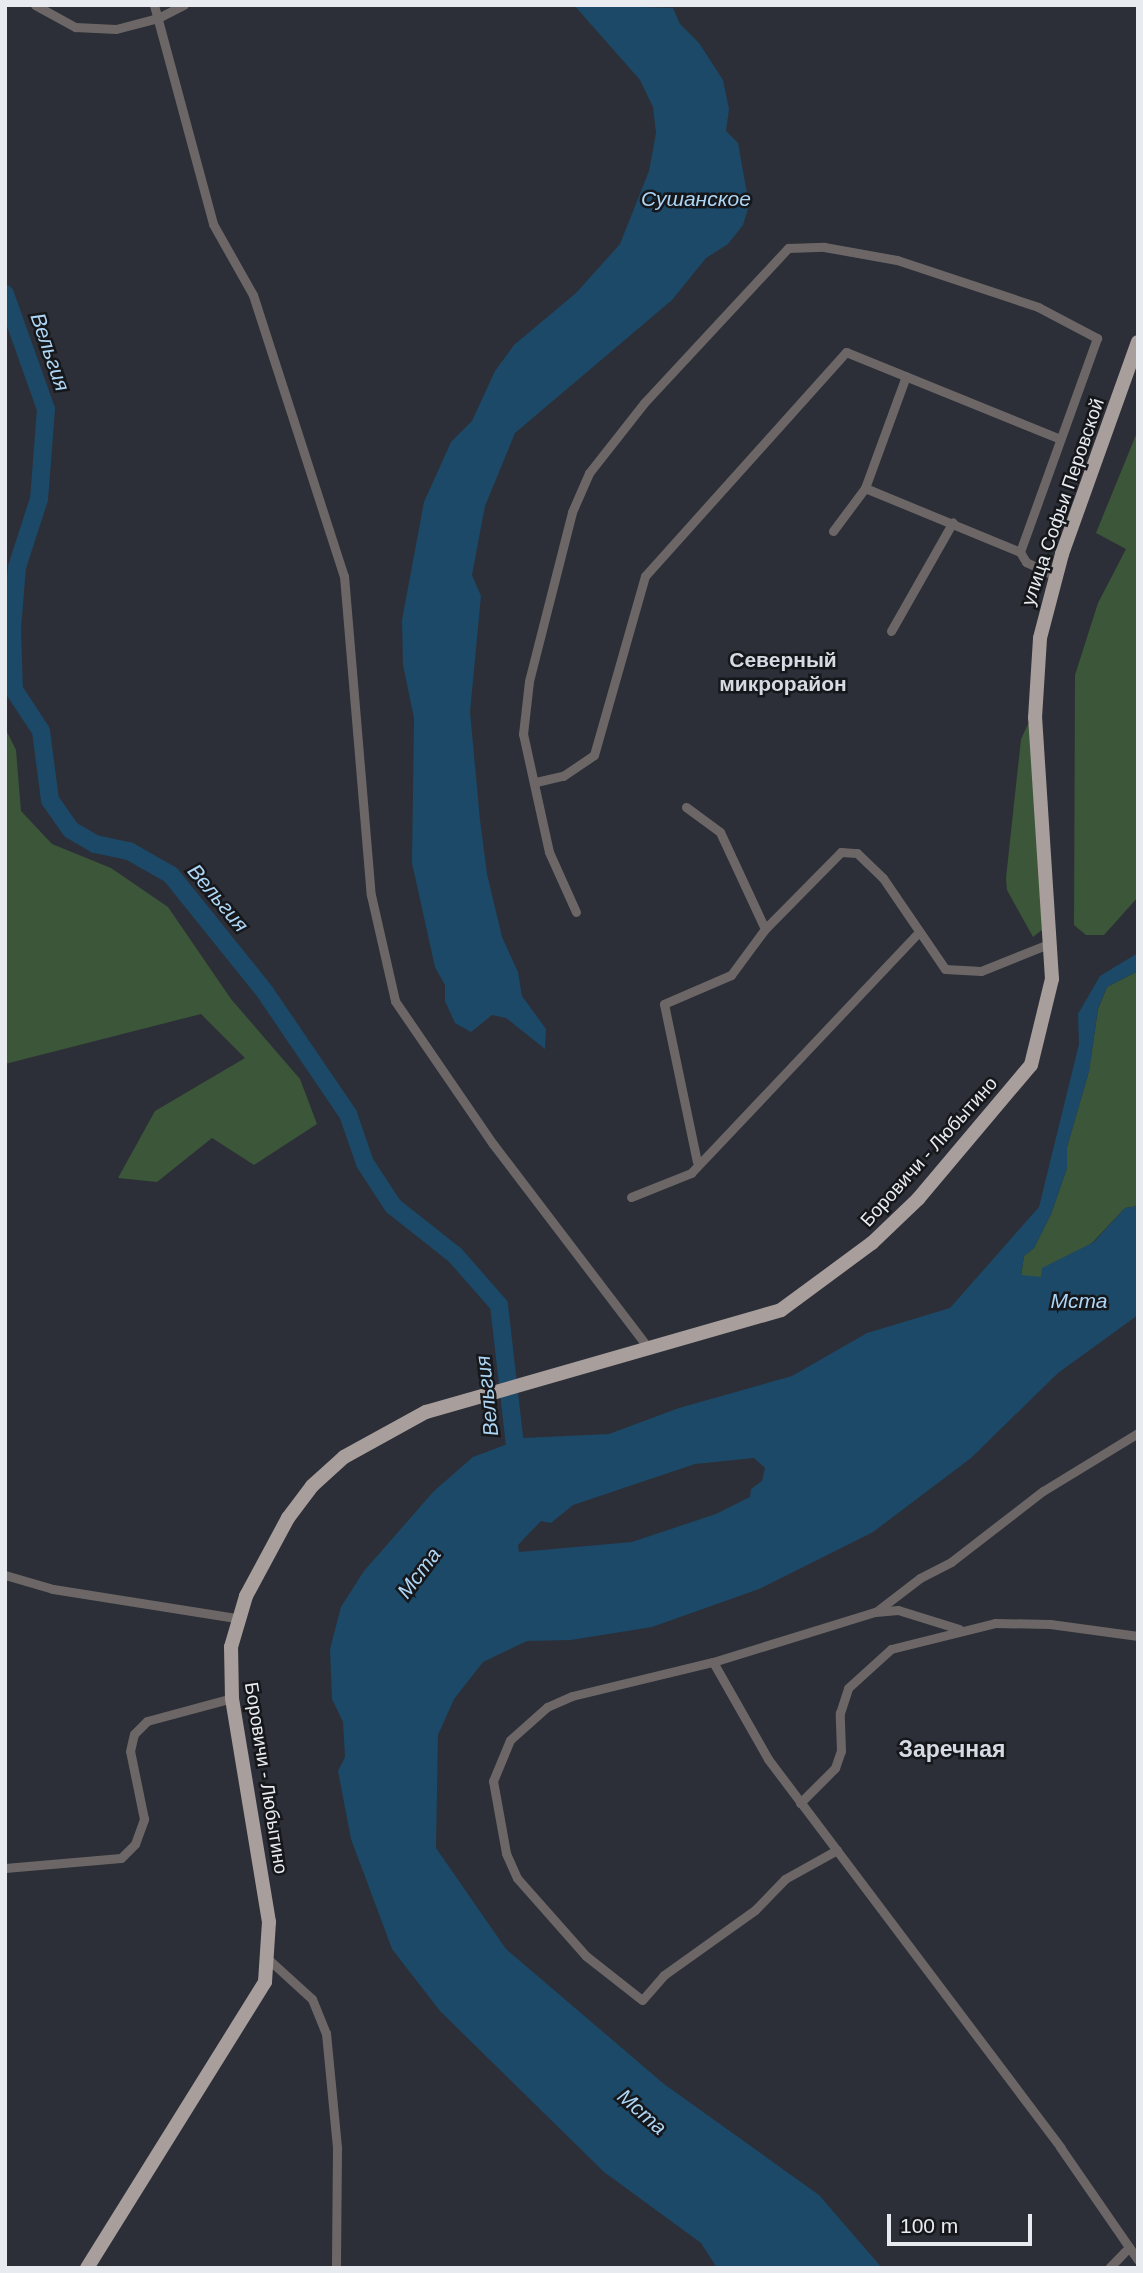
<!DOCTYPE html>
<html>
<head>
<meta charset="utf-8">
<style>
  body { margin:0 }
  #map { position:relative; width:1143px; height:2273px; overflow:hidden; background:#2c2f37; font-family:Helvetica,sans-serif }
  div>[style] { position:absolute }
  .green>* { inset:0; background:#3b5638 }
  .water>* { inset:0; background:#1c4967 }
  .river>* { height:18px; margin:-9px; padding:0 9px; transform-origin:9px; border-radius:9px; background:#1c4967 }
  .street>* { height:9px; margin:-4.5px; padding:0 4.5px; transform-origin:4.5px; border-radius:4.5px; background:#6c6766 }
  .primary>* { height:14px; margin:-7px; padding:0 7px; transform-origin:7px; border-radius:7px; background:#a89e9c }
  span { translate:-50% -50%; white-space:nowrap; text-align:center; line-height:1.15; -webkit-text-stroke:5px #16171b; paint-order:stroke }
  .street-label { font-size:19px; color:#e8ebef }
  .water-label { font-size:21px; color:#add5f4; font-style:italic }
  .neighbourhood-label { font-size:21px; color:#d5dae3; font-weight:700 }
  .quarter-label { font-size:23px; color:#d5dae3; font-weight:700 }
  .frame { position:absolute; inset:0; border:7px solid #e8ebef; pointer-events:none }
  .scale { position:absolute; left:887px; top:2214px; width:145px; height:32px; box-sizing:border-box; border:4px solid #e8ebef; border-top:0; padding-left:9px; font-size:21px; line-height:24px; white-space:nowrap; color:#e8ebef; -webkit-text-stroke:5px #16171b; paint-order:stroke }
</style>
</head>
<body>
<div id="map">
  <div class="green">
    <div style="clip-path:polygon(1138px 430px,1138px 897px,1104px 935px,1086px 935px,1074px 925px,1075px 675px,1098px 603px,1126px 549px,1096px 533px)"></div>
    <div style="clip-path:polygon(1031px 718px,1042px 930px,1033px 937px,1007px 890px,1006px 878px,1021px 739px)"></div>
    <div style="clip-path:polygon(5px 728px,16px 750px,21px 811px,52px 844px,111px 868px,168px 907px,231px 999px,300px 1079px,317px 1124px,254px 1165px,212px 1138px,157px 1182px,118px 1178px,155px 1111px,245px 1058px,201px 1014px,5px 1064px)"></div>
    <div style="clip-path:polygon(1138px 971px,1138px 1206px,1125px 1208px,1093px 1242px,1041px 1278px,1021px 1276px,1024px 1256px,1034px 1248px,1051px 1214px,1067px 1168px,1067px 1147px,1089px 1071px,1098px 1009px,1107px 987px)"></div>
  </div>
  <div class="water">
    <div style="clip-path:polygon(574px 5px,673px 8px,680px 24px,699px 43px,723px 80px,729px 109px,726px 131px,738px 143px,749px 205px,743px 225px,728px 244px,706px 258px,672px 300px,515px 433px,485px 506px,472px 575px,481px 596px,470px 712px,480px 820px,487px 874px,502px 937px,518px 972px,522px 996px,546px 1029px,545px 1049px,506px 1018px,492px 1015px,471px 1032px,455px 1023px,445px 1001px,445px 985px,435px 967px,412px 863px,414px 718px,403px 665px,402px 620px,424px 502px,451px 442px,472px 421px,495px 371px,514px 345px,576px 293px,620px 244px,649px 171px,656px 133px,653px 107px,640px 80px)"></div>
    <div style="clip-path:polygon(evenodd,1138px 953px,1138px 971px,1107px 987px,1098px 1008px,1089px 1071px,1067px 1147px,1067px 1168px,1051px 1214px,1034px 1248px,1024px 1256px,1021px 1275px,1041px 1277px,1042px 1268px,1094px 1242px,1125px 1208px,1138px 1206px,1138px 1315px,1058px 1373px,971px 1458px,873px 1532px,759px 1589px,652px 1627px,571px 1640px,527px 1641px,483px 1662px,454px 1699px,438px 1735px,436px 1848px,506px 1949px,664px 2084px,819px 2195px,882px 2268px,717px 2268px,701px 2243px,604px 2172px,440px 2011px,392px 1949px,351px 1839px,338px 1771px,345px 1757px,343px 1722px,332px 1699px,330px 1649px,341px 1607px,364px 1571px,434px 1491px,473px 1457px,523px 1438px,609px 1434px,679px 1408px,792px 1376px,867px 1333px,950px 1308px,1039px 1207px,1079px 1044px,1078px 1014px,1100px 976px,1138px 953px,754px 1458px,765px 1468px,762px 1481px,751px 1489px,750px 1497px,716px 1514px,632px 1542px,519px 1552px,518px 1545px,541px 1521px,551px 1523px,573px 1505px,695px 1464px,754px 1458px)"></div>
  </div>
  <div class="river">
    <div style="left:5px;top:294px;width:122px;rotate:70.4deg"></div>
    <div style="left:46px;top:409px;width:90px;rotate:94.4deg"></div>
    <div style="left:39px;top:499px;width:71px;rotate:107.9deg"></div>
    <div style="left:17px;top:567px;width:61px;rotate:94.7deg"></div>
    <div style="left:12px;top:628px;width:62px;rotate:88.2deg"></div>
    <div style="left:14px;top:690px;width:49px;rotate:56.6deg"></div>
    <div style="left:41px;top:731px;width:70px;rotate:82.6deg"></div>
    <div style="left:50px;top:800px;width:37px;rotate:55deg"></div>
    <div style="left:71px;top:830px;width:28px;rotate:30deg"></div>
    <div style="left:95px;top:844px;width:35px;rotate:12deg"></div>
    <div style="left:129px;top:851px;width:48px;rotate:29.7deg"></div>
    <div style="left:171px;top:875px;width:150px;rotate:51.2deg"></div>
    <div style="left:265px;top:992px;width:148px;rotate:55.8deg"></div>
    <div style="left:348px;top:1114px;width:52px;rotate:70.9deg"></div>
    <div style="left:365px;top:1163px;width:51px;rotate:56.9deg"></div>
    <div style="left:393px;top:1206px;width:79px;rotate:38.3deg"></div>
    <div style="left:455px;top:1255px;width:67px;rotate:48.7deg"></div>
    <div style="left:499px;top:1305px;width:159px;rotate:83.5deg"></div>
  </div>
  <div class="street">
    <div style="left:35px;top:5px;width:46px;rotate:28.8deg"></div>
    <div style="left:75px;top:27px;width:41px;rotate:2.8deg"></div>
    <div style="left:116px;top:29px;width:43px;rotate:-14.7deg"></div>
    <div style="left:158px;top:18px;width:29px;rotate:-27deg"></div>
    <div style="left:154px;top:5px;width:227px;rotate:74.9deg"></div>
    <div style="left:213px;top:224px;width:81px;rotate:60.6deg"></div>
    <div style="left:253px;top:295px;width:295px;rotate:72.1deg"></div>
    <div style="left:344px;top:576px;width:320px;rotate:85.2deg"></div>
    <div style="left:371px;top:895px;width:109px;rotate:77.2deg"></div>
    <div style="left:395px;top:1001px;width:173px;rotate:55.6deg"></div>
    <div style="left:493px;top:1144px;width:258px;rotate:52.7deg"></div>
    <div style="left:865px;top:488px;width:168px;rotate:22.4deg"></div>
    <div style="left:833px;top:531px;width:54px;rotate:-53.3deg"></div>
    <div style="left:865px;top:488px;width:119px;rotate:-69.9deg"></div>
    <div style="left:891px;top:631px;width:125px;rotate:-60.4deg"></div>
    <div style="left:536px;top:782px;width:28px;rotate:-13deg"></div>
    <div style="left:563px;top:776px;width:37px;rotate:-34deg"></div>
    <div style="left:594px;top:755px;width:186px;rotate:-74.1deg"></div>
    <div style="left:645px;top:576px;width:301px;rotate:-48.1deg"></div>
    <div style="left:846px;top:352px;width:229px;rotate:22.1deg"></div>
    <div style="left:686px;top:807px;width:42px;rotate:36.3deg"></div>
    <div style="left:720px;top:832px;width:107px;rotate:65.1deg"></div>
    <div style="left:765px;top:929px;width:57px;rotate:126.5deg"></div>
    <div style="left:731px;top:975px;width:73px;rotate:156.6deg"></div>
    <div style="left:664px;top:1004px;width:161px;rotate:78.2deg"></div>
    <div style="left:576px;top:912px;width:66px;rotate:-114.2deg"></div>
    <div style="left:549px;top:852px;width:121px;rotate:-102.4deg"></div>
    <div style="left:523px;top:734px;width:53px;rotate:-83.5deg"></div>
    <div style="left:529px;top:681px;width:174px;rotate:-75.7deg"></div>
    <div style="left:572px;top:512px;width:43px;rotate:-66.4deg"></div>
    <div style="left:589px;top:473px;width:89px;rotate:-51.8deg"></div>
    <div style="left:644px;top:403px;width:212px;rotate:-47.1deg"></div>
    <div style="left:788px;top:248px;width:36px;rotate:-2deg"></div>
    <div style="left:824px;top:247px;width:74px;rotate:10.1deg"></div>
    <div style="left:897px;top:260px;width:149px;rotate:18.4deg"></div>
    <div style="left:1038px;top:307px;width:67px;rotate:27.7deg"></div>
    <div style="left:1097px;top:338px;width:227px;rotate:109.8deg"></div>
    <div style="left:1020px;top:552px;width:12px;rotate:59deg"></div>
    <div style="left:1026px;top:562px;width:32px;rotate:26deg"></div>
    <div style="left:765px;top:929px;width:108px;rotate:-45.4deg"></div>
    <div style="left:841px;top:852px;width:16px;rotate:4deg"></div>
    <div style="left:857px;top:853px;width:36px;rotate:44deg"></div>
    <div style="left:883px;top:878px;width:110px;rotate:55.7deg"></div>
    <div style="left:945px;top:969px;width:36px;rotate:3deg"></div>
    <div style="left:981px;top:971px;width:75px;rotate:-21.8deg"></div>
    <div style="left:631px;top:1197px;width:65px;rotate:-21.8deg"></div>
    <div style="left:691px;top:1173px;width:330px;rotate:-46.6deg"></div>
    <div style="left:5px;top:1575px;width:50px;rotate:16.3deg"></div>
    <div style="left:53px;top:1589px;width:185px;rotate:9deg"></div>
    <div style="left:877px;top:1611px;width:54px;rotate:-37.5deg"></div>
    <div style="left:920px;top:1578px;width:35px;rotate:-27deg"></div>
    <div style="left:951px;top:1562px;width:116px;rotate:-37.7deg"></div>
    <div style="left:1043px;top:1491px;width:111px;rotate:-31.4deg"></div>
    <div style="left:713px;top:1662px;width:112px;rotate:60.4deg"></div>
    <div style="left:768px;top:1759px;width:486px;rotate:53deg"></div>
    <div style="left:1060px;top:2147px;width:137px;rotate:55.4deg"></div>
    <div style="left:800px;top:1803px;width:49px;rotate:-45deg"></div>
    <div style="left:835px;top:1768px;width:18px;rotate:-71deg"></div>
    <div style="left:841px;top:1751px;width:38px;rotate:-92deg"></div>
    <div style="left:840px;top:1713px;width:26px;rotate:-72deg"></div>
    <div style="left:848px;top:1688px;width:58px;rotate:-42.2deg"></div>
    <div style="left:891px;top:1649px;width:107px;rotate:-14deg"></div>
    <div style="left:995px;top:1623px;width:55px;rotate:1deg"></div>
    <div style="left:1050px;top:1624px;width:89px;rotate:7.8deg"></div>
    <div style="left:837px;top:1850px;width:60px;rotate:150.9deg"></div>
    <div style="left:785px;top:1879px;width:43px;rotate:134.1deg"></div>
    <div style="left:755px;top:1910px;width:112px;rotate:144.5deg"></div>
    <div style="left:664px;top:1975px;width:33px;rotate:131deg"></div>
    <div style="left:642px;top:2000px;width:71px;rotate:-141.8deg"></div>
    <div style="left:586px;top:1956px;width:104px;rotate:-131.5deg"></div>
    <div style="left:517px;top:1878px;width:27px;rotate:-114deg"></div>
    <div style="left:506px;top:1853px;width:73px;rotate:-100.2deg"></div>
    <div style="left:493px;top:1781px;width:44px;rotate:-67.5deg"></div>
    <div style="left:510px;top:1740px;width:50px;rotate:-41.7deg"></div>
    <div style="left:547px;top:1707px;width:27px;rotate:-24deg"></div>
    <div style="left:572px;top:1696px;width:145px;rotate:-13.6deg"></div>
    <div style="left:713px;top:1662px;width:170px;rotate:-17.2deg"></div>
    <div style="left:875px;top:1612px;width:23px;rotate:-5deg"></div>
    <div style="left:898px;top:1610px;width:64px;rotate:17.3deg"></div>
    <div style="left:5px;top:1868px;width:116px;rotate:-4.9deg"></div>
    <div style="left:121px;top:1858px;width:20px;rotate:-45deg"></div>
    <div style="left:135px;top:1844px;width:27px;rotate:-70deg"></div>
    <div style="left:144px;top:1819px;width:69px;rotate:-101.6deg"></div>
    <div style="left:130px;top:1751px;width:17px;rotate:-77deg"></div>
    <div style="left:134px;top:1734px;width:18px;rotate:-45deg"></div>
    <div style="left:147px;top:1721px;width:88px;rotate:-15.1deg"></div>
    <div style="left:267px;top:1958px;width:61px;rotate:42.3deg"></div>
    <div style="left:312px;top:1999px;width:37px;rotate:68deg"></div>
    <div style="left:326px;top:2033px;width:116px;rotate:84.5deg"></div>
    <div style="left:337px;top:2148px;width:120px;rotate:90.5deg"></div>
    <div style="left:1109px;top:2268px;width:29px;rotate:-46deg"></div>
  </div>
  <div class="primary">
    <div style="left:87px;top:2268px;width:337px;rotate:-58.1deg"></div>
    <div style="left:265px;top:1982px;width:60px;rotate:-86.2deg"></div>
    <div style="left:269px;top:1922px;width:227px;rotate:-99.4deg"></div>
    <div style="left:232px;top:1698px;width:51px;rotate:-91.1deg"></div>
    <div style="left:231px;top:1647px;width:53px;rotate:-73.6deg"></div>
    <div style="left:246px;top:1596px;width:89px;rotate:-61.7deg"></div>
    <div style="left:288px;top:1518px;width:40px;rotate:-53deg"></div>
    <div style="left:312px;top:1486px;width:43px;rotate:-42.2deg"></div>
    <div style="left:344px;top:1457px;width:94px;rotate:-28.8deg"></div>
    <div style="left:426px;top:1412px;width:369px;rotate:-16deg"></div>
    <div style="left:781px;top:1310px;width:113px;rotate:-36.4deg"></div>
    <div style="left:872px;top:1243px;width:64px;rotate:-43.7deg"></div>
    <div style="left:918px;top:1199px;width:175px;rotate:-49.9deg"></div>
    <div style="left:1031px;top:1065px;width:89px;rotate:-76.3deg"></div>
    <div style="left:1052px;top:979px;width:262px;rotate:-93.7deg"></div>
    <div style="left:1035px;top:718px;width:80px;rotate:-86.4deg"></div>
    <div style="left:1040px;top:638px;width:87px;rotate:-75.3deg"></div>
    <div style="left:1062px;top:554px;width:225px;rotate:-70.3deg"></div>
  </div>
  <div class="street-label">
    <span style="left:1063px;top:502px;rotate:-71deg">улица Софьи Перовской</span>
    <span style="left:929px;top:1152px;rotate:-48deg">Боровичи - Любытино</span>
    <span style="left:266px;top:1778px;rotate:81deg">Боровичи - Любытино</span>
  </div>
  <div class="water-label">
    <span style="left:696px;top:199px">Сушанское</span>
    <span style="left:50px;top:352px;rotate:71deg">Вельгия</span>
    <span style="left:218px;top:898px;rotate:50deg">Вельгия</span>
    <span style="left:1079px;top:1301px">Мста</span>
    <span style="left:487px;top:1396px;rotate:-96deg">Вельгия</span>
    <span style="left:419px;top:1573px;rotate:-53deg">Мста</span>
    <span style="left:642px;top:2112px;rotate:41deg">Мста</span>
  </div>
  <div class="neighbourhood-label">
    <span style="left:783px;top:672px">Северный<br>микрорайон</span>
  </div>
  <div class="quarter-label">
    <span style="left:952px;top:1749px">Заречная</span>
  </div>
  <div class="frame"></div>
  <div class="scale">100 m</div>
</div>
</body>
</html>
